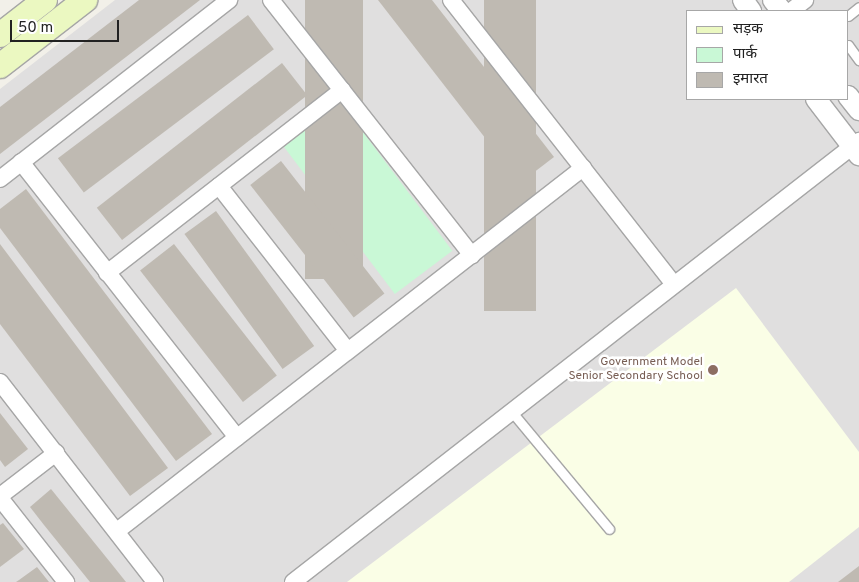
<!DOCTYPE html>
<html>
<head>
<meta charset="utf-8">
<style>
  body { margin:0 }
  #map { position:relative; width:859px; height:582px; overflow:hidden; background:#f2f0e9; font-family:Overpass,"Noto Sans Devanagari",sans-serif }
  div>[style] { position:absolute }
  .residential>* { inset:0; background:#e0dfdf }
  .education>* { inset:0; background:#fafee6 }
  .park>* { inset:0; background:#c9f8d6; transform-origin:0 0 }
  .building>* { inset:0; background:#bfbab2; transform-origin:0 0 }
  .roads { filter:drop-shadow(1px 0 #a6a6a6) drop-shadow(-1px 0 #a6a6a6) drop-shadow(0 1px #a6a6a6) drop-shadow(0 -1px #a6a6a6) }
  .service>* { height:9px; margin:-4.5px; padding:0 4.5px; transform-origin:4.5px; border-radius:4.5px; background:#fff }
  .minor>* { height:16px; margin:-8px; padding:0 8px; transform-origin:8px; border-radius:8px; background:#fff }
  .tertiary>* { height:20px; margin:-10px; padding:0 10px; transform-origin:10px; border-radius:10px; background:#fff }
  .secondary>* { height:24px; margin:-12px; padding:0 12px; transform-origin:12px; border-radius:12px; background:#ebf8c1 }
  .dots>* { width:14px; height:14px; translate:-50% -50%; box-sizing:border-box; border:2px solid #fff; border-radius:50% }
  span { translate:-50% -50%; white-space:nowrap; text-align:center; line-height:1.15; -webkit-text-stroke:5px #fff; paint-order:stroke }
  .education-label { font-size:12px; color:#785e54 }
  .right { translate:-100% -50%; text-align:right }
  .legend { position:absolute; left:686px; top:10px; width:162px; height:90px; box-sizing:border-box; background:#fff; border:1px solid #a7a7a7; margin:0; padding:6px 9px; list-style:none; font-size:15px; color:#222 }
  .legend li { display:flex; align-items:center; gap:10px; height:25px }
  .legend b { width:25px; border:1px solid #a7a7a7 }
  .scale { position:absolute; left:10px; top:20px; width:109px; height:22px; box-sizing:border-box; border:2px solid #222; border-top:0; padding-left:6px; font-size:15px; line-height:18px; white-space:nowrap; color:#222; -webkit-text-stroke:4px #fff; paint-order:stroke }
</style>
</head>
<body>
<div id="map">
  <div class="residential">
    <div style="clip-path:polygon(evenodd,115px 0,859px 0,859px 582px,0 582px,0 89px,115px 0,688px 11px,848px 11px,848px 99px,688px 99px,688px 11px)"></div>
  </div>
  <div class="education">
    <div style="clip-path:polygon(736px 288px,859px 452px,859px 527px,789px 582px,347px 582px)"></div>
  </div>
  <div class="park">
    <div style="left:341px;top:103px;width:185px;height:72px;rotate:53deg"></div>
  </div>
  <div class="building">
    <div style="clip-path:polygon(139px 0,200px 0,0 154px,0 107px)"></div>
    <div style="left:305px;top:0;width:58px;height:279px"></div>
    <div style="clip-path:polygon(378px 0,432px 0,554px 157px,520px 183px)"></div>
    <div style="left:484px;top:0;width:52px;height:311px"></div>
    <div style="left:248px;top:15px;width:43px;height:238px;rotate:53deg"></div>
    <div style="left:282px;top:63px;width:41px;height:235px;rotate:52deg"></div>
    <div style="left:281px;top:161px;width:168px;height:39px;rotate:52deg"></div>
    <div style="clip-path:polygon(26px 189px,212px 434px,176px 461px,0 228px,0 209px)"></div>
    <div style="left:216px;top:211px;width:167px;height:39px;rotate:54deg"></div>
    <div style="clip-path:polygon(0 244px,168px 468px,130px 496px,0 324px)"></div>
    <div style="left:174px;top:244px;width:167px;height:43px;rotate:52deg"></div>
    <div style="clip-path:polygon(0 413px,28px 449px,5px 467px,0 460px)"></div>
    <div style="clip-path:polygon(51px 489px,110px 562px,126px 582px,90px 582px,44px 525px,30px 507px)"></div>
    <div style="clip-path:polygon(3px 523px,24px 549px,0 567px,0 525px)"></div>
    <div style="clip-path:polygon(859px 566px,859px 582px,838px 582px)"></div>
    <div style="clip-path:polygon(37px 567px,49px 582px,16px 582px,19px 580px)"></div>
  </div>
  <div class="roads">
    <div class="service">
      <div style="left:848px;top:16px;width:14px;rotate:-39deg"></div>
      <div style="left:848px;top:45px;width:19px;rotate:54deg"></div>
      <div style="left:512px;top:412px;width:152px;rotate:50.3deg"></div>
    </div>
    <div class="minor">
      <div style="left:271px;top:0;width:325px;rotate:51.8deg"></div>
      <div style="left:451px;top:0;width:361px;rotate:51.9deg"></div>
      <div style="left:791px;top:11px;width:18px;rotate:-38deg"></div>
      <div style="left:21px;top:162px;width:350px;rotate:51.9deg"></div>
      <div style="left:0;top:179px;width:291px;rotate:-38deg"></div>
      <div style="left:219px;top:186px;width:209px;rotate:52deg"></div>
      <div style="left:107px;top:273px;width:298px;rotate:-37.9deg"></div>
      <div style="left:0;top:382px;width:253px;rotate:52.2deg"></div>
      <div style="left:0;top:496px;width:71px;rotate:-37.5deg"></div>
      <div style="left:0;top:498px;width:107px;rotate:51.8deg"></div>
      <div style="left:117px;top:531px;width:591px;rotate:-37.92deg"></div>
      <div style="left:293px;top:582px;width:718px;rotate:-37.92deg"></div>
    </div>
    <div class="tertiary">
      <div style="left:743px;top:0;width:14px;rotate:54deg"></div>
      <div style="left:773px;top:0;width:14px;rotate:51deg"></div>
      <div style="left:848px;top:96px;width:18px;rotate:52deg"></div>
      <div style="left:816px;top:99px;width:71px;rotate:52.5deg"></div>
    </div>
    <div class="secondary">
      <div style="left:0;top:35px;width:57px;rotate:-37.9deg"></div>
      <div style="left:0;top:66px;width:108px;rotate:-37.8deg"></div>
    </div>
  </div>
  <div class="dots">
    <div style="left:713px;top:370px;background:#8d6e63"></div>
  </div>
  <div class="education-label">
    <span class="right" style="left:703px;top:370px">Government Model<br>Senior Secondary School</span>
  </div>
  <ul class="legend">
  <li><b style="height:6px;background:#ebf8c1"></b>सड़क</li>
  <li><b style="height:14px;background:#c9f8d6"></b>पार्क</li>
  <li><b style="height:14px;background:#bfbab2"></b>इमारत</li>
  </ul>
  <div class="scale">50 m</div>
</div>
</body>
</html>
